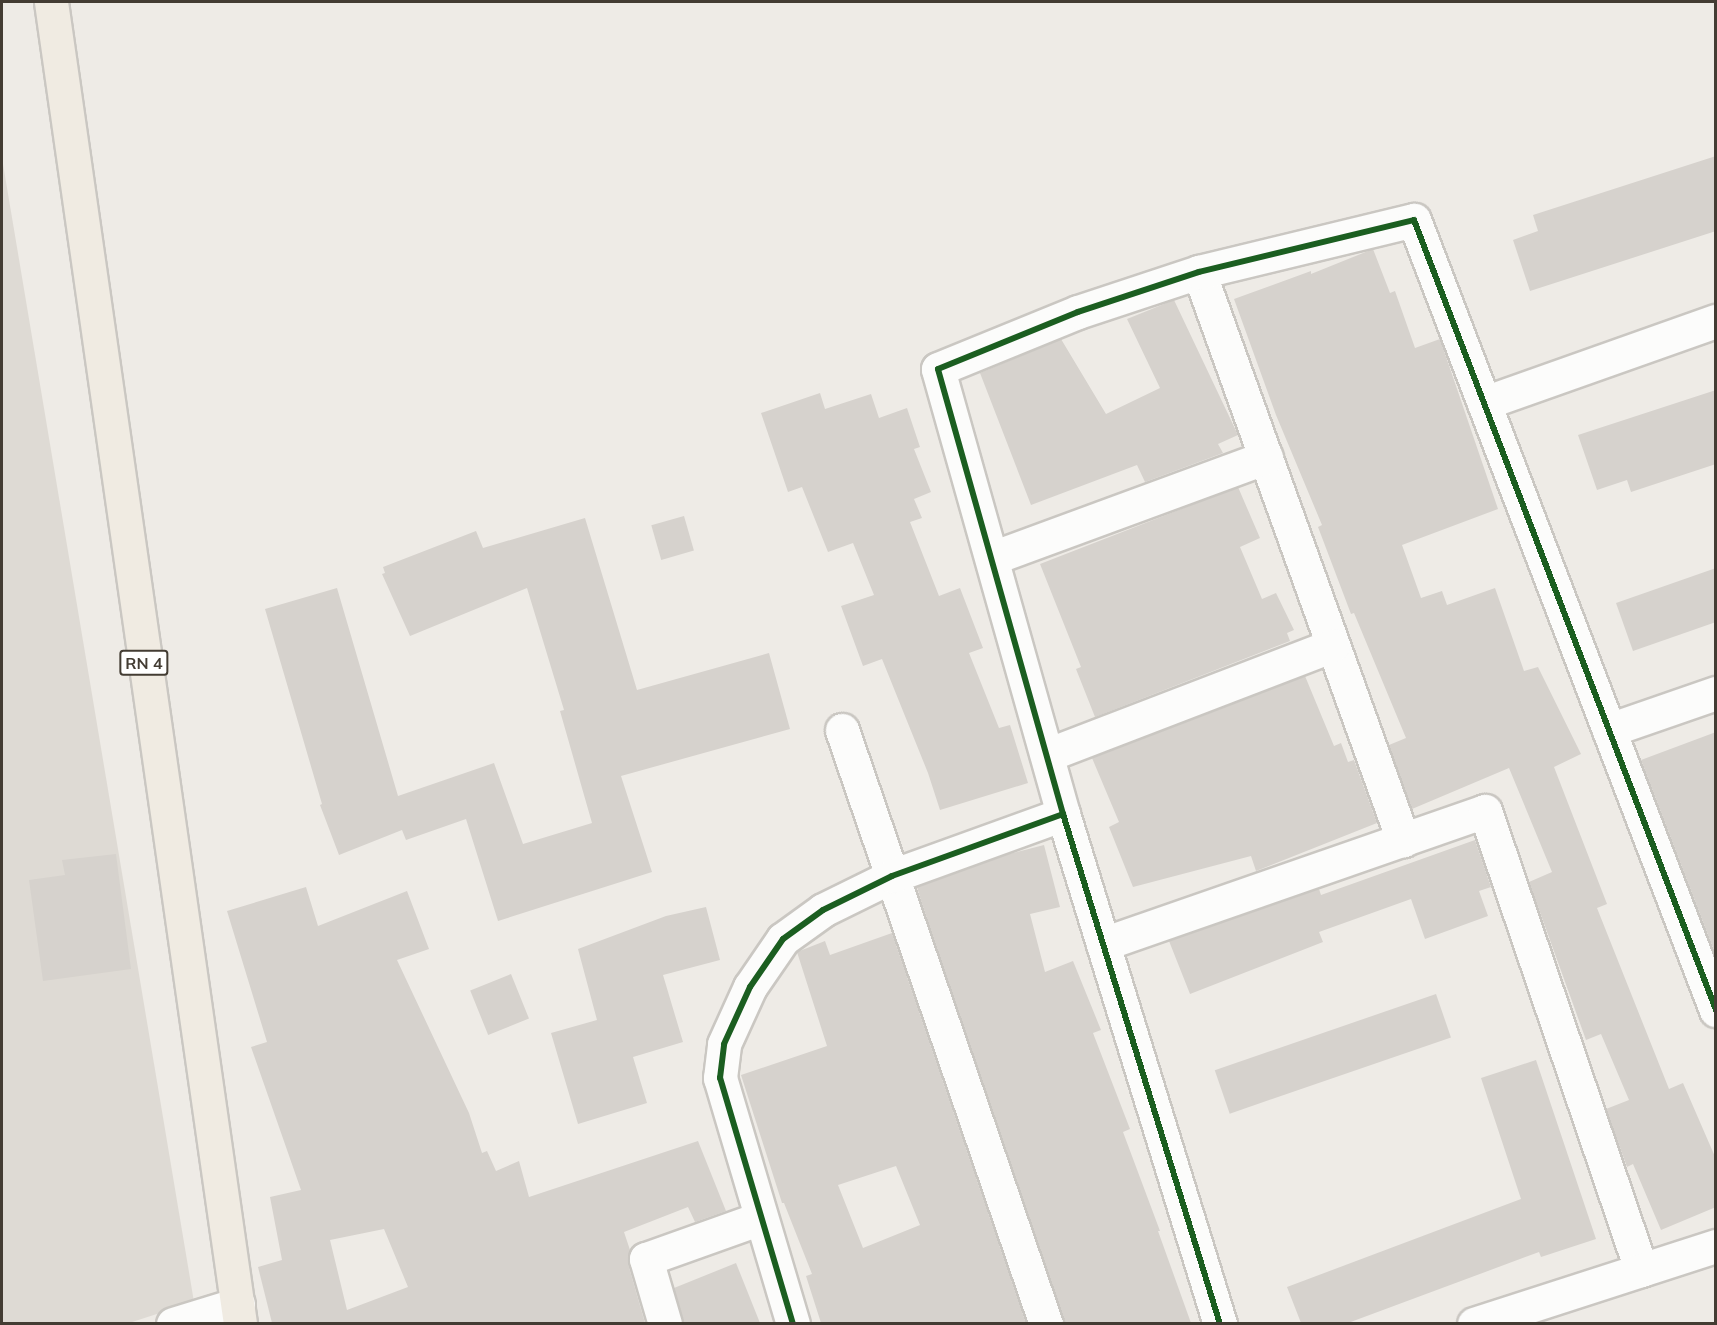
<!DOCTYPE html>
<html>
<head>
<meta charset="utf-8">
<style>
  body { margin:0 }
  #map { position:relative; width:1717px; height:1325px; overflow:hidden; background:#eeebe6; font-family:Mulish,sans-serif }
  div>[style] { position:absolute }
  .industrial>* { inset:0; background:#dedad4 }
  .building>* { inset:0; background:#d6d2cd; transform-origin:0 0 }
  .roads { filter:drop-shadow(2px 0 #cac7c2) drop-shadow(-2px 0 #cac7c2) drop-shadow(0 2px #cac7c2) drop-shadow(0 -2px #cac7c2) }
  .street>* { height:33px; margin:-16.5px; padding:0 16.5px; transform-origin:16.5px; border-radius:16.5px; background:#fcfcfb }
  .primary>* { height:33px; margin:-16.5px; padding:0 16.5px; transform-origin:16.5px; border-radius:16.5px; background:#f0ebe2 }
  .cycleway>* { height:6px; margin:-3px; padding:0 3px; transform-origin:3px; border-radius:3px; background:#1b5e20 }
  span { translate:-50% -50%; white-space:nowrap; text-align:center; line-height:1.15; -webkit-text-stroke:4.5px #fff; paint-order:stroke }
  .shield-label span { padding:2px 4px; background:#fff; border:2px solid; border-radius:4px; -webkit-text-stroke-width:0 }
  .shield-label { font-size:16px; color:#433c33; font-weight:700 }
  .frame { position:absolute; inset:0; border:3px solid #433c33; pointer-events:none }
</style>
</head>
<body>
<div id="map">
  <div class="industrial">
    <div style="clip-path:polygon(2px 158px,194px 1302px,129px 1323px,2px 1323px)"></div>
  </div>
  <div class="building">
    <div style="clip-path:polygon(1716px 156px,1716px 231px,1530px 291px,1513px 240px,1538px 231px,1533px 215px)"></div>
    <div style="clip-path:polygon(1373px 249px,1390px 293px,1395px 291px,1415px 348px,1440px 339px,1498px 509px,1402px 545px,1421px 598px,1442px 591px,1447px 605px,1495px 588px,1524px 671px,1538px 667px,1581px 754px,1554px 767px,1607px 904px,1597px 908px,1669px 1089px,1683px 1083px,1716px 1159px,1716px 1207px,1661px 1230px,1633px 1164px,1627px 1167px,1606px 1109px,1629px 1100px,1601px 1034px,1586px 1040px,1529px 882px,1552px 872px,1509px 768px,1412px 809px,1389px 745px,1406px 738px,1354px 613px,1351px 614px,1318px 527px,1322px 525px,1276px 415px,1234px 299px,1311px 271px,1311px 274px)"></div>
    <div style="clip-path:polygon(1174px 300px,1238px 435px,1218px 444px,1223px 453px,1145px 482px,1137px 465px,1031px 505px,980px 373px,1061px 339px,1106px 414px,1160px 388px,1127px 319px)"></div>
    <div style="clip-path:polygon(1716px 390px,1716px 464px,1631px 492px,1627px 480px,1597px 490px,1578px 435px)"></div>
    <div style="clip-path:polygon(820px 393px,825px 409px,871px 394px,879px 418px,907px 408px,920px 447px,914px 449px,931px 492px,914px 499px,922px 518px,910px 522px,939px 596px,960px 588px,983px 648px,969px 653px,999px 728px,1010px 725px,1028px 783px,940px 810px,928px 773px,882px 659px,863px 666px,841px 606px,874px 595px,853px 543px,828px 552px,802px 487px,788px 492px,761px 413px)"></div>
    <div style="clip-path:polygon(1238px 487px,1260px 538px,1240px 547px,1262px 599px,1276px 593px,1294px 630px,1287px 633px,1290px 641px,1095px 717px,1076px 669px,1081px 667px,1040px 564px)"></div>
    <div style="left:684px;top:516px;width:36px;height:34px;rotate:74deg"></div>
    <div style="clip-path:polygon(585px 518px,637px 690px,769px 653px,790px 729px,621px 776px,652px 872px,498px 921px,466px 819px,406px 840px,402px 830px,339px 855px,320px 805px,322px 804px,265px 609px,337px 588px,398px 796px,494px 763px,523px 844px,592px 823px,560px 711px,564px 710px,527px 588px,410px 636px,382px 574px,385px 573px,383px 567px,476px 531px,483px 548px)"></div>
    <div style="clip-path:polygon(1716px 568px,1716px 622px,1633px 651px,1616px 603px)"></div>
    <div style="clip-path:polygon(1305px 676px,1334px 746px,1341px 743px,1348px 762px,1354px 760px,1377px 823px,1256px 871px,1251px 856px,1133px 887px,1109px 827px,1119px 822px,1092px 758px)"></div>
    <div style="clip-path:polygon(1716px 732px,1716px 956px,1641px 760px)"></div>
    <div style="clip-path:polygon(1475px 840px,1491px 887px,1479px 891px,1488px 916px,1425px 939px,1411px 899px,1319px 932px,1323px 942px,1190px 994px,1169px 941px,1319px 889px,1321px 895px)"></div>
    <div style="clip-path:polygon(1044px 845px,1060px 907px,1030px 914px,1045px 972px,1073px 961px,1101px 1030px,1093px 1033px,1130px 1129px,1123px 1132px,1160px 1231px,1158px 1231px,1191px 1323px,1064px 1323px,921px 901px,917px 887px,1005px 855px)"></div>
    <div style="clip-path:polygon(116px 854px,131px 969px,43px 981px,29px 880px,65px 875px,62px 860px)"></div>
    <div style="clip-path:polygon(evenodd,306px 887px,318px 926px,407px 891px,429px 949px,397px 960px,469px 1113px,482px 1153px,487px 1151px,496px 1171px,519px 1161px,529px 1197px,698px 1141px,726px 1211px,695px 1222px,688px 1207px,624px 1232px,630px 1250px,628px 1264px,645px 1323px,272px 1323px,258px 1267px,282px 1260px,270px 1197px,301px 1190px,251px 1047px,267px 1042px,227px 911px,306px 887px,384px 1229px,408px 1287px,347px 1310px,330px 1240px,384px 1229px)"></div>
    <div style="clip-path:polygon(706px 907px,720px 960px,663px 975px,683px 1042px,633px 1057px,647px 1103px,578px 1124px,551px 1033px,597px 1020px,578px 949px,666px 916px)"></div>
    <div style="clip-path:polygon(evenodd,892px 933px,1026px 1323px,821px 1323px,806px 1276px,812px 1274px,784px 1203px,782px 1203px,741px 1075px,827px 1046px,797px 952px,825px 941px,830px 955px,892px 933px,896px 1166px,920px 1225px,863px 1248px,838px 1185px,896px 1166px)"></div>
    <div style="left:511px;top:974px;width:48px;height:44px;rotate:68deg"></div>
    <div style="left:1436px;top:994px;width:46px;height:234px;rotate:71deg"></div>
    <div style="clip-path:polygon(1536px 1060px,1596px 1239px,1541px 1257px,1539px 1252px,1348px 1323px,1301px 1323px,1287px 1287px,1521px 1199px,1481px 1078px)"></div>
    <div style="clip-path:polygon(736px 1263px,760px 1323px,683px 1323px,674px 1288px)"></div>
  </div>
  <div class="roads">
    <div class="street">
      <div style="left:1199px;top:272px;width:604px;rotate:70.24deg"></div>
      <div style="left:1484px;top:403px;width:246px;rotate:-19.5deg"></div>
      <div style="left:992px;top:558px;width:292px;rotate:-20.2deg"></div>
      <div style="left:842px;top:730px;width:628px;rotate:71.05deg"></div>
      <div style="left:1609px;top:730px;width:113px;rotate:-19.1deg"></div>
      <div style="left:1047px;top:755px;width:306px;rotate:-21deg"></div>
      <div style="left:1103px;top:944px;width:404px;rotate:-19.2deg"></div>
      <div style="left:1485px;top:811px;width:485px;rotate:71.2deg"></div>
      <div style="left:173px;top:1324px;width:68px;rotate:-17.1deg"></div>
      <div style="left:665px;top:1324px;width:68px;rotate:-106.3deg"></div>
      <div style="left:646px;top:1259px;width:122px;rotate:-19.6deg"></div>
      <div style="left:793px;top:1324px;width:257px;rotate:-106.5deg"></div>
      <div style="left:720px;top:1078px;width:34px;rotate:-83deg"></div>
      <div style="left:724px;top:1044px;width:63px;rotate:-65.5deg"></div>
      <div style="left:750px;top:987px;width:58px;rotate:-55.5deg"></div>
      <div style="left:783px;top:939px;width:49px;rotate:-35.9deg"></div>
      <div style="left:823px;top:910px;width:77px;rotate:-26.2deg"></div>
      <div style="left:892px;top:876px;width:182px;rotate:-19.9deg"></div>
      <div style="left:1220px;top:1324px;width:534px;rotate:-107.11deg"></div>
      <div style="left:1063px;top:814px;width:462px;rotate:-105.7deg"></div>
      <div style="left:938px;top:369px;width:151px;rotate:-22.2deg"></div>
      <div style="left:1078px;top:312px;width:127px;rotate:-18.3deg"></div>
      <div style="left:1199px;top:272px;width:221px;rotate:-13.6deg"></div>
      <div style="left:1414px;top:220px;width:846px;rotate:69.08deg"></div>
      <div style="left:1474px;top:1324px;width:254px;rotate:-17.9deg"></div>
    </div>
    <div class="primary">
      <div style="left:51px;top:2px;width:1335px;rotate:81.86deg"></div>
    </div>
  </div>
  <div class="cycleway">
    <div style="left:793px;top:1324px;width:257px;rotate:-106.5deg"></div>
    <div style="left:720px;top:1078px;width:34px;rotate:-83deg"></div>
    <div style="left:724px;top:1044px;width:63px;rotate:-65.5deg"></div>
    <div style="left:750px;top:987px;width:58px;rotate:-55.5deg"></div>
    <div style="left:783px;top:939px;width:49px;rotate:-35.9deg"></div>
    <div style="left:823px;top:910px;width:77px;rotate:-26.2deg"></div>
    <div style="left:892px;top:876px;width:182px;rotate:-19.9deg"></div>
    <div style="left:1220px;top:1324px;width:534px;rotate:-107.11deg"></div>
    <div style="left:1063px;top:814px;width:462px;rotate:-105.7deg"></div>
    <div style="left:938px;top:369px;width:151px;rotate:-22.2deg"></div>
    <div style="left:1078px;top:312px;width:127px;rotate:-18.3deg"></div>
    <div style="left:1199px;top:272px;width:221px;rotate:-13.6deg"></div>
    <div style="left:1414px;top:220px;width:846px;rotate:69.08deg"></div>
  </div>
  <div class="shield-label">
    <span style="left:144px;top:663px">RN 4</span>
  </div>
  <div class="frame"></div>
</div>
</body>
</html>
